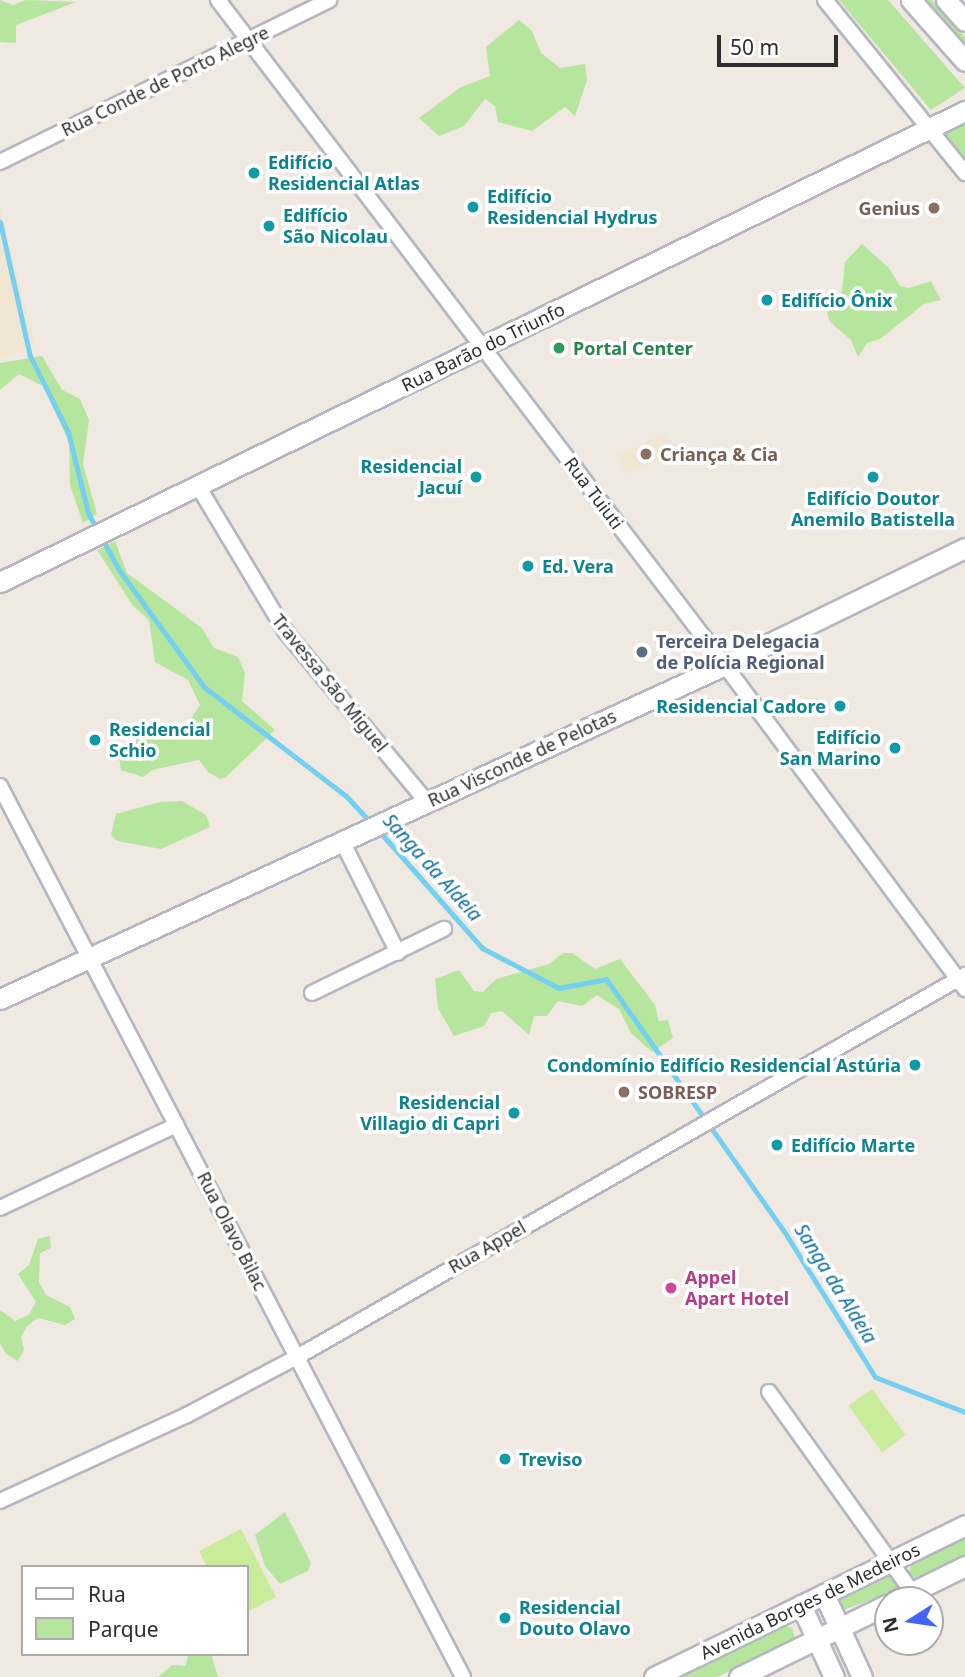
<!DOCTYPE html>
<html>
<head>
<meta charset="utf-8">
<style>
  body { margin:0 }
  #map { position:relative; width:965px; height:1677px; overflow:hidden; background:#efe9e1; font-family:"Noto Sans",sans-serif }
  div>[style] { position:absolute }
  .education>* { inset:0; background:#f0e6d1; transform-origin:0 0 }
  .green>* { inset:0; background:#b6e59e }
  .pitch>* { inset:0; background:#c9ec9a; transform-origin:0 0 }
  .stream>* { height:5px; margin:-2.5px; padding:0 2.5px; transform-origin:2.5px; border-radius:2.5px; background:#75cff0 }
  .roads { filter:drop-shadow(2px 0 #b4b7c1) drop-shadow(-2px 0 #b4b7c1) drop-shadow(0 2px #b4b7c1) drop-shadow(0 -2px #b4b7c1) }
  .street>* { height:14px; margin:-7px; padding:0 7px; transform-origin:7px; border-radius:7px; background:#fff }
  .secondary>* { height:19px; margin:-9.5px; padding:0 9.5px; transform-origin:9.5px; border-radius:9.5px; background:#fff }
  .dots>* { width:19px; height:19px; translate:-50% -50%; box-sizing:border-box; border:4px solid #fff; border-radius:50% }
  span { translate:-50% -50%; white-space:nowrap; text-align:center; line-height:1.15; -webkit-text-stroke:7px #fff; paint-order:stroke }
  .street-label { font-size:18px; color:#2e2e2e }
  .culture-label { font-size:18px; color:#0d838f; font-weight:700 }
  .left { translate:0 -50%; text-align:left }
  .right { translate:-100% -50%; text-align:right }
  .education-label { font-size:18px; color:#785e54; font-weight:700 }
  .leisure-label { font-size:18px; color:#27864d; font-weight:700 }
  .service-label { font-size:18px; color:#4e5e75; font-weight:700 }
  .hotel-label { font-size:18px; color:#b23c85; font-weight:700 }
  .water-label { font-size:19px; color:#0d6fa3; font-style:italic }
  .legend { position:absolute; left:21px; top:1565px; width:228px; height:91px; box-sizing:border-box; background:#fff; border:2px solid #ababab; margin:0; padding:9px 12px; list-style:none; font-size:21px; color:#2e2e2e }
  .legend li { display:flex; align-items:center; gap:14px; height:35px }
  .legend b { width:35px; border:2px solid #ababab }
  .north { position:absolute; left:874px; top:1586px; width:70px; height:70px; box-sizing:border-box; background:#fff; border:2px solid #ababab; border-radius:50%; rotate:258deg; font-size:19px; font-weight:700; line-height:28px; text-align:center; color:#2e2e2e }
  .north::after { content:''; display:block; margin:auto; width:24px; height:32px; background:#4264fb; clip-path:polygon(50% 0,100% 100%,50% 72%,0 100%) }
  .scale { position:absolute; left:717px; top:35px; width:121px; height:32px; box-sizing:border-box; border:4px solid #2e2e2e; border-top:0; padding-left:9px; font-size:21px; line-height:24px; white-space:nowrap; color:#2e2e2e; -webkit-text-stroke:5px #fff; paint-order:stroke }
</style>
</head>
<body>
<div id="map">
  <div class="education">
    <div style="clip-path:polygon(0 207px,35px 345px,0 360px)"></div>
    <div style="left:665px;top:433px;width:21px;height:53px;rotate:65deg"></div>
  </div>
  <div class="green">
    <div style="clip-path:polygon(0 0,13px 5px,26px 0,76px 2px,16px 25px,16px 43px,0 42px)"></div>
    <div style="clip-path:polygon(839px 0,888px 0,965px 88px,931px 110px)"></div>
    <div style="clip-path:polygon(924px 0,932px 0,965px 37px,965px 47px)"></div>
    <div style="clip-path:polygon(519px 20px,532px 31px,541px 53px,560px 68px,585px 64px,587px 80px,575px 116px,565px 107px,532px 131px,498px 122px,495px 106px,485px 99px,464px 126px,439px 136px,419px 118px,461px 87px,490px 76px,486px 47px)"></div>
    <div style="clip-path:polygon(965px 123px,965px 161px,944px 134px)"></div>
    <div style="clip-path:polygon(862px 244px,889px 268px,900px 286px,909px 288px,931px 281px,941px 300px,924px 304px,880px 339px,867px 343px,858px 357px,851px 340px,830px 322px,827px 313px,842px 291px,845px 262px)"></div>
    <div style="clip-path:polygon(42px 356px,62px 390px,80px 399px,89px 420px,83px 464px,97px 514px,83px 523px,70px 485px,69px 442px,43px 386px,19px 374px,0 390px,0 363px)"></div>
    <div style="clip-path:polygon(115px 541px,127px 573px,202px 628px,214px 648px,238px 657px,245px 673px,242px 701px,275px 730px,226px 777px,220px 779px,208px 772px,199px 760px,152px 770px,143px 777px,121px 770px,119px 756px,137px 738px,147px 732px,186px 727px,200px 705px,188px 680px,155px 662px,149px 620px,133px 606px,97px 550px)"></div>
    <div style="clip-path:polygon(182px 801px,206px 815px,210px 827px,161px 849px,117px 841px,111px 835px,116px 814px,160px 802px)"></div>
    <div style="clip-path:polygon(563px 953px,572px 953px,595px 969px,620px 959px,655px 1005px,659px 1021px,668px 1020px,673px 1038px,652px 1052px,631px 1033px,619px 1009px,597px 995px,582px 1006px,558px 1001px,547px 1016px,534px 1016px,529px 1035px,502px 1011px,491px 1013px,484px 1026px,454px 1036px,438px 1008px,435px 979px,459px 970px,474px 991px,483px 992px,496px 979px,549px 964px)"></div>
    <div style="clip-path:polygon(50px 1236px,51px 1248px,40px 1253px,39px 1282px,46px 1295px,70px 1307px,75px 1319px,65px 1325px,38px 1318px,27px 1326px,21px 1337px,24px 1350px,18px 1361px,6px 1354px,0 1343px,0 1310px,15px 1321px,29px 1315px,36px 1302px,18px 1274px,29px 1265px,38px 1239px)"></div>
    <div style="clip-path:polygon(285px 1512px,311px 1563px,308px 1571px,280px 1584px,265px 1566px,255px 1535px)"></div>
    <div style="clip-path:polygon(965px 1538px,965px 1556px,920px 1579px,909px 1575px,911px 1564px)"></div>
    <div style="clip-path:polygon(889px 1575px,897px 1580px,896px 1590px,841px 1611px,839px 1599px)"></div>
    <div style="clip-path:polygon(786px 1626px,792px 1628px,795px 1638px,790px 1643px,717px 1677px,675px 1677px)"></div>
    <div style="clip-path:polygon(189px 1654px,211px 1654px,218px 1677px,158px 1677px,172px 1665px,185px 1666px)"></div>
  </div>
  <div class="pitch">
    <div style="left:872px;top:1389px;width:57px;height:29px;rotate:54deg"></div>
    <div style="clip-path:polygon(241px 1529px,276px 1597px,247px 1612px,247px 1567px,207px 1567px,199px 1551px)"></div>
  </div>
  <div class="stream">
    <div style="left:0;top:222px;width:137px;rotate:77.4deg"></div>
    <div style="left:30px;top:356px;width:85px;rotate:63.4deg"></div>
    <div style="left:68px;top:432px;width:83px;rotate:76.1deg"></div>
    <div style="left:88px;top:513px;width:65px;rotate:61.5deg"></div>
    <div style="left:119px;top:570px;width:145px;rotate:54deg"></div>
    <div style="left:204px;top:687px;width:179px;rotate:37.5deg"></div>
    <div style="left:346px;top:796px;width:38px;rotate:47deg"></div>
    <div style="left:379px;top:831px;width:156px;rotate:48.6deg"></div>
    <div style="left:482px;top:948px;width:87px;rotate:27.5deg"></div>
    <div style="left:559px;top:988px;width:48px;rotate:-10.8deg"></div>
    <div style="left:606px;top:979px;width:314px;rotate:54.8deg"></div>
    <div style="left:787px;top:1236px;width:166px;rotate:58deg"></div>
    <div style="left:875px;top:1377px;width:97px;rotate:21.3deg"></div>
  </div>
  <div class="roads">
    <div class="street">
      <div style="left:218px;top:0;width:820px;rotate:52.68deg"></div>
      <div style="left:715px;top:652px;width:420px;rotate:53.4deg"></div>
      <div style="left:825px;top:0;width:223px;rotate:51deg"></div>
      <div style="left:0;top:162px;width:367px;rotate:-26.2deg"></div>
      <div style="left:198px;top:486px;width:169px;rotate:59deg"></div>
      <div style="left:285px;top:631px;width:222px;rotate:50.3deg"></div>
      <div style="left:0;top:786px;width:1004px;rotate:62.54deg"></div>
      <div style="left:342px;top:841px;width:125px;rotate:63.4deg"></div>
      <div style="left:312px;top:993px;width:147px;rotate:-25.9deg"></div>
      <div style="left:0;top:1208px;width:195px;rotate:-25.2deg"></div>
      <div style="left:769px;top:1392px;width:246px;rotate:54.4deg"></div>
      <div style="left:0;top:1501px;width:206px;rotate:-24.7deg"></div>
      <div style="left:187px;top:1415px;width:124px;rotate:-27.8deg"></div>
      <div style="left:297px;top:1357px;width:770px;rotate:-29.76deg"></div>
    </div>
    <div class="secondary">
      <div style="left:911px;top:0;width:81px;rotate:48.5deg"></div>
      <div style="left:946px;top:0;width:28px;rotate:48deg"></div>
      <div style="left:0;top:582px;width:1074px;rotate:-26.02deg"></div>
      <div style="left:0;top:999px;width:798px;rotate:-24.74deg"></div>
      <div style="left:725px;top:665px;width:267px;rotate:-26deg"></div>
      <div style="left:824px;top:1594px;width:91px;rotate:65.4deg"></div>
      <div style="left:896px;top:1600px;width:77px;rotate:-26.2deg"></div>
      <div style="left:801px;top:1605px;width:79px;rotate:65.4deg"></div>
      <div style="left:654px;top:1677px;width:346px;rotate:-26deg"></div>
      <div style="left:739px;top:1677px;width:166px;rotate:-26.1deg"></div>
    </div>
  </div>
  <div class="dots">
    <div style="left:254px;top:173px;background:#0f9aa8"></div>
    <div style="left:473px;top:207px;background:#0f9aa8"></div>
    <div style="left:934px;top:208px;background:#8d6e63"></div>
    <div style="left:269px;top:226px;background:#0f9aa8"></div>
    <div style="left:767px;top:300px;background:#0f9aa8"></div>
    <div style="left:559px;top:348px;background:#2e9e5b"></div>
    <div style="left:646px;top:454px;background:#8d6e63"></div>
    <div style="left:476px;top:477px;background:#0f9aa8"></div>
    <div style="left:873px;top:477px;background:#0f9aa8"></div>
    <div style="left:528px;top:566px;background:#0f9aa8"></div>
    <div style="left:642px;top:652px;background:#5c6f8a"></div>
    <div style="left:840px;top:706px;background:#0f9aa8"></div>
    <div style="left:95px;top:740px;background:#0f9aa8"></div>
    <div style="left:895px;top:748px;background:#0f9aa8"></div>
    <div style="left:915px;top:1065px;background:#0f9aa8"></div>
    <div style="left:624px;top:1092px;background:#8d6e63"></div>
    <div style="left:514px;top:1113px;background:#0f9aa8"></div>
    <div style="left:777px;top:1145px;background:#0f9aa8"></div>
    <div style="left:671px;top:1288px;background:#d1479c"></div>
    <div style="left:505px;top:1459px;background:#0f9aa8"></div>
    <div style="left:505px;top:1618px;background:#0f9aa8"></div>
  </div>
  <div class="street-label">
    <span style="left:165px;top:81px;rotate:-26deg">Rua Conde de Porto Alegre</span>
    <span style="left:483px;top:347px;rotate:-26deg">Rua Barão do Triunfo</span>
    <span style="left:594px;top:493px;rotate:53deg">Rua Tuiuti</span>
    <span style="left:330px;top:683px;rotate:51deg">Travessa São Miguel</span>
    <span style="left:522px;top:758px;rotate:-25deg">Rua Visconde de Pelotas</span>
    <span style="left:232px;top:1231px;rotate:63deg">Rua Olavo Bilac</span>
    <span style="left:487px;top:1247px;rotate:-30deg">Rua Appel</span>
    <span style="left:810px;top:1601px;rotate:-26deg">Avenida Borges de Medeiros</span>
  </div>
  <div class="culture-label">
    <span class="left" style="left:268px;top:173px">Edifício<br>Residencial Atlas</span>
    <span class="left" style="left:487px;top:207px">Edifício<br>Residencial Hydrus</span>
    <span class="left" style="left:283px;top:226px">Edifício<br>São Nicolau</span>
    <span class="left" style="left:781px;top:300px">Edifício Ônix</span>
    <span class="right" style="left:462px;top:477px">Residencial<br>Jacuí</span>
    <span style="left:873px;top:509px">Edifício Doutor<br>Anemilo Batistella</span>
    <span class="left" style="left:542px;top:566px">Ed. Vera</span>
    <span class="right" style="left:826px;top:706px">Residencial Cadore</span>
    <span class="left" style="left:109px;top:740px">Residencial<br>Schio</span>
    <span class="right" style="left:881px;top:748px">Edifício<br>San Marino</span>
    <span class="right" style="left:901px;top:1065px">Condomínio Edifício Residencial Astúria</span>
    <span class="right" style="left:500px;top:1113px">Residencial<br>Villagio di Capri</span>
    <span class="left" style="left:791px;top:1145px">Edifício Marte</span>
    <span class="left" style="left:519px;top:1459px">Treviso</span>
    <span class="left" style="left:519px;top:1618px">Residencial<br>Douto Olavo</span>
  </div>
  <div class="education-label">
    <span class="right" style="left:920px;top:208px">Genius</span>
    <span class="left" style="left:660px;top:454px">Criança &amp; Cia</span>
    <span class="left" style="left:638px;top:1092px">SOBRESP</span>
  </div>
  <div class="leisure-label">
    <span class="left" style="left:573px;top:348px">Portal Center</span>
  </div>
  <div class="service-label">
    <span class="left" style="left:656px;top:652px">Terceira Delegacia<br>de Polícia Regional</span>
  </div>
  <div class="hotel-label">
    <span class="left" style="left:685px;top:1288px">Appel<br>Apart Hotel</span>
  </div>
  <div class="water-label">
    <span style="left:432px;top:868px;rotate:48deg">Sanga da Aldeia</span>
    <span style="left:835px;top:1284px;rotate:58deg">Sanga da Aldeia</span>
  </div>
  <ul class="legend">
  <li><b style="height:9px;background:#fff"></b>Rua</li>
  <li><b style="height:19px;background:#b6e59e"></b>Parque</li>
  </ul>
  <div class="north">N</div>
  <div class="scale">50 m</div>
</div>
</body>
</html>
